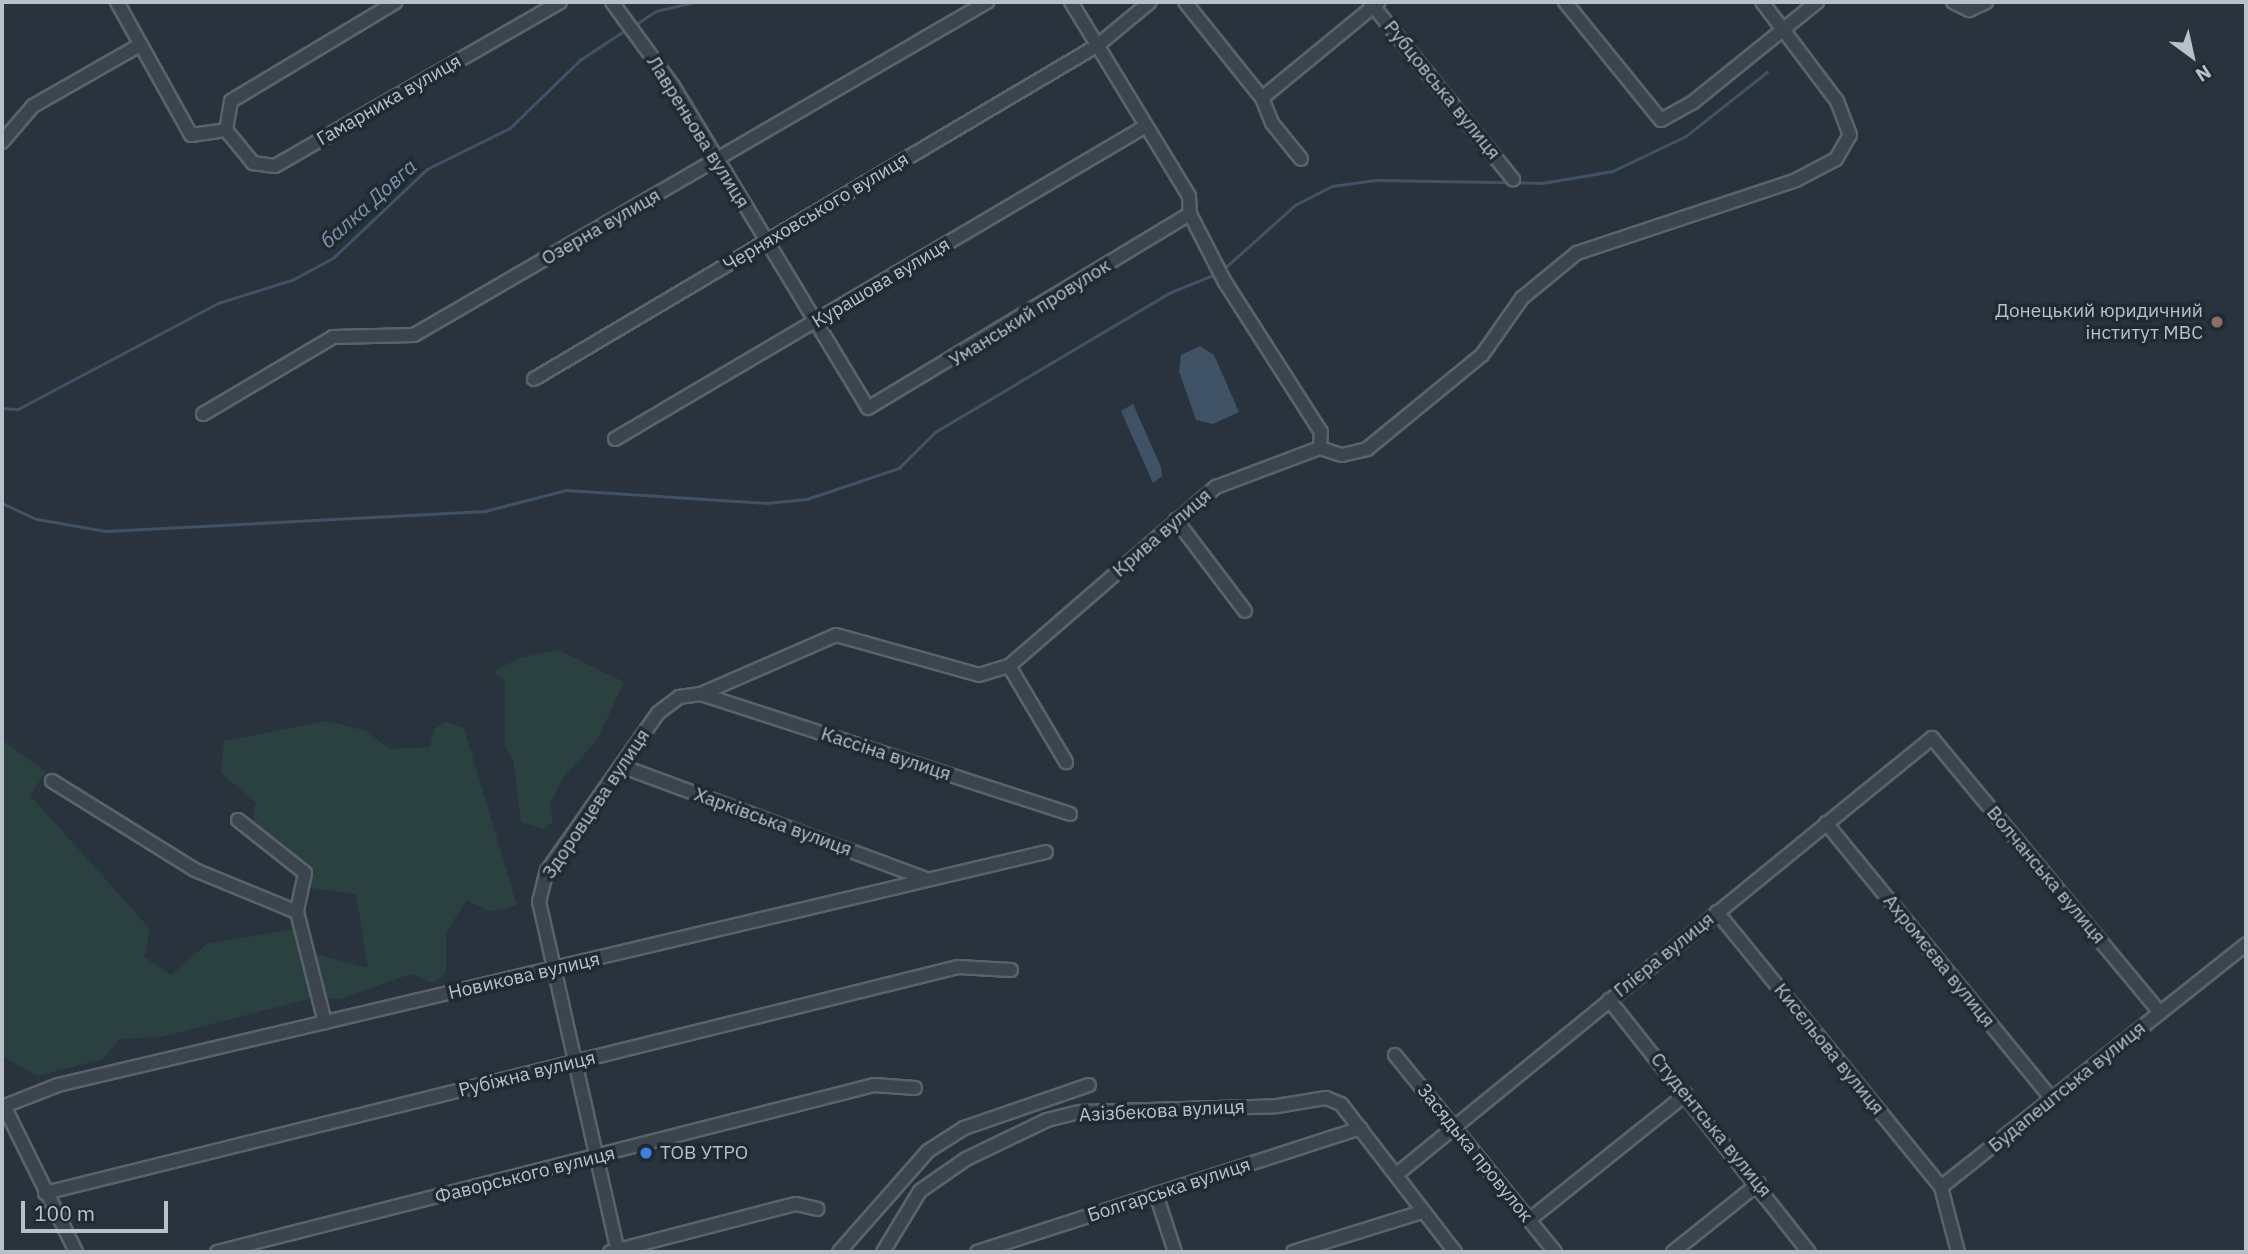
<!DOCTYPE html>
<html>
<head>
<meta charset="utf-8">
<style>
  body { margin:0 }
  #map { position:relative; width:2248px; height:1254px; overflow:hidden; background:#28333e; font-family:"IBM Plex Sans",sans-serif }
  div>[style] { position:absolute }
  .green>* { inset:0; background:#2b4140 }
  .water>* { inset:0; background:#405266 }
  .stream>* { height:2.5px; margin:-1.25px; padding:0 1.25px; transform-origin:1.25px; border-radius:1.25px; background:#405266 }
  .roads { filter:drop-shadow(2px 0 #5a636c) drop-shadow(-2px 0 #5a636c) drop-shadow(0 2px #5a636c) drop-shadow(0 -2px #5a636c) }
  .street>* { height:12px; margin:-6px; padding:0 6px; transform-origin:6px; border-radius:6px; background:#3c454e }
  .dots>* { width:19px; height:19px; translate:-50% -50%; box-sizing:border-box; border:4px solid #212a34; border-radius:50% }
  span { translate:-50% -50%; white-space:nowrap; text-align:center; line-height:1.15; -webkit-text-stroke:7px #212a34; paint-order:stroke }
  .street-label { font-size:19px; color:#b8c0c9 }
  .poi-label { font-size:19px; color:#b8c0c9 }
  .right { translate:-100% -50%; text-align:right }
  .left { translate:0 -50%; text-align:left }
  .water-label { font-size:21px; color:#7c93a9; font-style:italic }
  .frame { position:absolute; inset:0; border:4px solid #b8c0c9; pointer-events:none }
  .north { position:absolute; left:2157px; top:21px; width:70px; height:70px; -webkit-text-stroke:5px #212a34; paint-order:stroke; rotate:147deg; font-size:19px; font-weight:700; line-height:28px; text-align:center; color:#b8c0c9 }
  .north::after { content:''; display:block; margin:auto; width:24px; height:32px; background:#b8c0c9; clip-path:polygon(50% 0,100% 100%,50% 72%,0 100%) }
  .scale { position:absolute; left:21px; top:1201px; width:147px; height:32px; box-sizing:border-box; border:4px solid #b8c0c9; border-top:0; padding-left:9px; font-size:21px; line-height:24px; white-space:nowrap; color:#b8c0c9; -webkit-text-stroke:5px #212a34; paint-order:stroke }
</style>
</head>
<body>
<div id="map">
  <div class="green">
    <div style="clip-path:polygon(558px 650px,624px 682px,597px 740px,562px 779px,550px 804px,553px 822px,544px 829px,521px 822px,513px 759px,505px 746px,505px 681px,493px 672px,519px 658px)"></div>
    <div style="clip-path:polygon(327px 721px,366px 731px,390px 749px,430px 747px,434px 729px,445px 722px,464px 728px,517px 905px,491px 912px,467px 900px,446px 932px,446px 973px,433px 983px,411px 974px,340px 999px,316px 997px,162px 1037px,119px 1039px,103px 1059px,37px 1076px,2px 1056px,2px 740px,46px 772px,30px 795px,150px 929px,144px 957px,171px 975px,207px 944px,300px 928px,308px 952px,368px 968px,356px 894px,304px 887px,252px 827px,256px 803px,221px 773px,224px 741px)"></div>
  </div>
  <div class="water">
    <div style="clip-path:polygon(1200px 346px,1214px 355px,1239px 412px,1213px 424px,1196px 420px,1179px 371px,1181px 355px)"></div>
    <div style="clip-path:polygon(1133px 404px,1161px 467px,1162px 476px,1153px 483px,1121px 411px)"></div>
  </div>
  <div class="stream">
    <div style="left:633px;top:26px;width:27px;rotate:-33deg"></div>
    <div style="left:656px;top:11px;width:39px;rotate:-13deg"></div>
    <div style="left:1227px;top:266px;width:91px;rotate:-41.9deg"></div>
    <div style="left:1295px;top:205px;width:42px;rotate:-27.2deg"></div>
    <div style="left:1332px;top:186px;width:44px;rotate:-7.8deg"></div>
    <div style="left:1376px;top:180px;width:166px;rotate:1deg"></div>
    <div style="left:1542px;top:183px;width:72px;rotate:-9.6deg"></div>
    <div style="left:1613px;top:171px;width:81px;rotate:-25.6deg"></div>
    <div style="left:1686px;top:136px;width:103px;rotate:-38.3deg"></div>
    <div style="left:2px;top:408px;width:16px;rotate:4deg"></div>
    <div style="left:18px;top:409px;width:226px;rotate:-27.9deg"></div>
    <div style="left:218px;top:303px;width:77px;rotate:-17.3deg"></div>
    <div style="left:292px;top:280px;width:47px;rotate:-28.2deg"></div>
    <div style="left:333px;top:258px;width:129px;rotate:-43.4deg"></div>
    <div style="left:427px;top:169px;width:93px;rotate:-26.3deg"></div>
    <div style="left:510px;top:128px;width:98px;rotate:-44.2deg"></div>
    <div style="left:580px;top:60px;width:56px;rotate:-33.4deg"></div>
    <div style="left:2px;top:503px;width:38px;rotate:25deg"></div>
    <div style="left:37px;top:519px;width:70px;rotate:9.9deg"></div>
    <div style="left:106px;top:531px;width:380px;rotate:-3deg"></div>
    <div style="left:485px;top:511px;width:84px;rotate:-14.5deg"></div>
    <div style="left:566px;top:490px;width:200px;rotate:3.7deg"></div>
    <div style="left:766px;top:503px;width:41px;rotate:-5.6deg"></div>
    <div style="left:807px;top:499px;width:97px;rotate:-18.6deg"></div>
    <div style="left:899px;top:468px;width:51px;rotate:-45deg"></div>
    <div style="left:935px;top:432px;width:272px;rotate:-30.7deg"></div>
    <div style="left:1169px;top:293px;width:48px;rotate:-22.2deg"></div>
  </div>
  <div class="roads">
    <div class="street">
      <div style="left:117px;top:2px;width:152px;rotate:60.9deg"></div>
      <div style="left:191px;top:135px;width:35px;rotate:-8deg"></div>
      <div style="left:226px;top:130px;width:29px;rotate:-80deg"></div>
      <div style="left:231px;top:101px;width:192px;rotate:-31deg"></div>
      <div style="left:612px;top:2px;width:104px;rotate:54deg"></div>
      <div style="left:673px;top:86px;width:376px;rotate:58.8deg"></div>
      <div style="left:868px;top:408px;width:376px;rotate:-31.1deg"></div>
      <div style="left:1071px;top:2px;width:227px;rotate:58.7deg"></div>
      <div style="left:1189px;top:196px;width:18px;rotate:87deg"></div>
      <div style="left:1190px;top:214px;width:76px;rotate:62.8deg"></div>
      <div style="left:1225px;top:282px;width:178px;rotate:57.4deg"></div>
      <div style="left:1321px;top:432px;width:16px;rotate:94deg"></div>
      <div style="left:1185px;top:2px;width:123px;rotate:51.3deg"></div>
      <div style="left:1262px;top:98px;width:27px;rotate:68deg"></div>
      <div style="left:1272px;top:123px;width:46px;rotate:51.1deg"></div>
      <div style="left:1370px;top:2px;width:228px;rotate:51.1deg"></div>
      <div style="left:1565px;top:2px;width:152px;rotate:50.9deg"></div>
      <div style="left:1661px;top:120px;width:35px;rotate:-29deg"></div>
      <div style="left:1692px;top:103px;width:161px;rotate:-38.9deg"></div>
      <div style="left:1953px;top:2px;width:18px;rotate:27deg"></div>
      <div style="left:1969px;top:10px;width:19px;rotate:-25deg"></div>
      <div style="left:1262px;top:98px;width:151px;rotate:-39.4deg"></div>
      <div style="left:226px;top:130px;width:43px;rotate:50.7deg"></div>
      <div style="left:253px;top:163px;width:22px;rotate:8deg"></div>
      <div style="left:275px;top:166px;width:329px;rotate:-29.9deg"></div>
      <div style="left:2px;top:142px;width:48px;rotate:-49.3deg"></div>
      <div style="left:33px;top:106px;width:123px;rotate:-29.7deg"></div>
      <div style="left:534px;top:379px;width:655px;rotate:-30.63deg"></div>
      <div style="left:1098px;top:45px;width:67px;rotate:-39.6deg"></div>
      <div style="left:203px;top:414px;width:151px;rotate:-30.6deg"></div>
      <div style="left:333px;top:337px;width:81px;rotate:-1.4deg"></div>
      <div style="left:414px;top:335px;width:663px;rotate:-30.16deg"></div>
      <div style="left:615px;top:439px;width:616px;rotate:-30.52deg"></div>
      <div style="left:1176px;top:520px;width:114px;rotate:52.8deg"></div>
      <div style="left:1009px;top:666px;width:112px;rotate:59.3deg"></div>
      <div style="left:701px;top:694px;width:388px;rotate:18deg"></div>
      <div style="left:621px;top:766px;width:323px;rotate:20.3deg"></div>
      <div style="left:52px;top:781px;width:168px;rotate:31.9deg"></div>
      <div style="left:195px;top:870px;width:110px;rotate:22.4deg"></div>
      <div style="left:238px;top:820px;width:85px;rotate:38.3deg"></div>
      <div style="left:305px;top:873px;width:40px;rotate:102deg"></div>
      <div style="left:297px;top:912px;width:114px;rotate:75.8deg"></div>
      <div style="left:1826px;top:823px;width:357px;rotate:50.7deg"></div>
      <div style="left:1717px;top:912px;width:355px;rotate:50.8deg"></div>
      <div style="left:1609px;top:1000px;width:322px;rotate:51.6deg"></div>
      <div style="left:1395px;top:1055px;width:254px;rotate:50.9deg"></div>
      <div style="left:4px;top:1106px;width:163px;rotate:63.7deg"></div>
      <div style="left:2px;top:1107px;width:60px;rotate:-21.4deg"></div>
      <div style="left:58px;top:1085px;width:1015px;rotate:-13.27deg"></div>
      <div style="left:1397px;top:1174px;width:690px;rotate:-39.18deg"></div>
      <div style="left:1932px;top:738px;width:357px;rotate:50.3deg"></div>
      <div style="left:45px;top:1193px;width:941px;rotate:-13.9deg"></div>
      <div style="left:958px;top:967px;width:53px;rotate:3.2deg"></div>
      <div style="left:1156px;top:1194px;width:61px;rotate:71.9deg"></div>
      <div style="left:1529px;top:1220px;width:201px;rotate:-38.7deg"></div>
      <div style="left:217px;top:1252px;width:678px;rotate:-14.26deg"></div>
      <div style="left:874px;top:1085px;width:41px;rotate:4.2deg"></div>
      <div style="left:610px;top:1252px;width:192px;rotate:-14.5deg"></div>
      <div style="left:796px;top:1204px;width:22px;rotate:13deg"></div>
      <div style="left:618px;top:1252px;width:359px;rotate:-102.7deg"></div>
      <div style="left:539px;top:902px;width:32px;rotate:-76deg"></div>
      <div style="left:547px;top:871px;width:193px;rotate:-54.9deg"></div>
      <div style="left:658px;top:713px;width:26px;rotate:-37deg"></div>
      <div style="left:679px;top:697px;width:22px;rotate:-8deg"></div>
      <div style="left:701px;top:694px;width:147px;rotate:-23.6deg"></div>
      <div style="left:836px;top:635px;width:148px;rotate:15.6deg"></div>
      <div style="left:979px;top:675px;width:31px;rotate:-17deg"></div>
      <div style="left:1009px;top:666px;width:274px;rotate:-40.9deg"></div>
      <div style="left:1216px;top:487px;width:111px;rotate:-20.6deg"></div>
      <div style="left:1320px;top:448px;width:23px;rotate:18deg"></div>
      <div style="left:1342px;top:455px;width:26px;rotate:-13deg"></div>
      <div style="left:1367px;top:449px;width:149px;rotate:-39.3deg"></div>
      <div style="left:1482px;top:355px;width:70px;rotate:-54.9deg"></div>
      <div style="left:1522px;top:298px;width:71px;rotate:-39.3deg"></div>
      <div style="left:1577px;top:253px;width:231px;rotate:-18.4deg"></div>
      <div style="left:1796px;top:180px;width:45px;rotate:-27.7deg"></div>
      <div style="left:1836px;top:159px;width:28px;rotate:-60deg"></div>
      <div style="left:1850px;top:135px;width:36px;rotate:-111deg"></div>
      <div style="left:1837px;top:101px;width:124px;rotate:-127.1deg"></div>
      <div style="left:839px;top:1252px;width:135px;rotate:-48.6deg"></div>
      <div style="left:928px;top:1151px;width:43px;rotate:-32.6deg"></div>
      <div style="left:964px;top:1128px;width:132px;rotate:-19deg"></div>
      <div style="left:883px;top:1252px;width:71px;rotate:-58.8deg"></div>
      <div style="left:920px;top:1191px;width:56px;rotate:-34.8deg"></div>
      <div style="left:966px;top:1159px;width:90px;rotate:-25.7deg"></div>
      <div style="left:1047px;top:1120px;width:34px;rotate:-14deg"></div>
      <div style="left:1080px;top:1112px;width:197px;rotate:-1.7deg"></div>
      <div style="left:1277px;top:1106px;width:50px;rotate:-9.3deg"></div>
      <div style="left:1326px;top:1098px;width:16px;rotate:22deg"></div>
      <div style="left:1341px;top:1104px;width:187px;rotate:52.4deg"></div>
      <div style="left:977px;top:1252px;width:403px;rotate:-17.9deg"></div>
      <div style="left:1293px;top:1252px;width:135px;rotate:-17.2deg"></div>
      <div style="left:1673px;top:1252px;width:110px;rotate:-38.7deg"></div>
      <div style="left:1958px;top:1252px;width:67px;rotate:-104.7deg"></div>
      <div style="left:1941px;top:1187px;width:390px;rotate:-38.5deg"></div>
    </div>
  </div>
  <div class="dots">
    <div style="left:2217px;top:322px;background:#8d6e63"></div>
    <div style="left:646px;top:1153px;background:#3f7fe0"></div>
  </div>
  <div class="street-label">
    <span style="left:1442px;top:90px;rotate:51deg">Рубцовська вулиця</span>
    <span style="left:389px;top:100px;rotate:-30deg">Гамарника вулиця</span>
    <span style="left:698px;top:132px;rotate:58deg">Лавреньова вулиця</span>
    <span style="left:816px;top:212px;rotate:-31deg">Черняховського вулиця</span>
    <span style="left:601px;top:227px;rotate:-30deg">Озерна вулиця</span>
    <span style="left:881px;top:283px;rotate:-31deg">Курашова вулиця</span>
    <span style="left:1030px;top:313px;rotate:-32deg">Уманський провулок</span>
    <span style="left:1162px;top:533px;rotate:-41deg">Крива вулиця</span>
    <span style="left:886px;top:754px;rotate:18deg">Кассіна вулиця</span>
    <span style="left:596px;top:804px;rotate:-56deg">Здоровцева вулиця</span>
    <span style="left:773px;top:822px;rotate:20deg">Харківська вулиця</span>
    <span style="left:2046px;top:875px;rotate:50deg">Волчанська вулиця</span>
    <span style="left:1664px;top:955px;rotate:-39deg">Глієра вулиця</span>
    <span style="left:1939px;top:961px;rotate:51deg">Ахромєєва вулиця</span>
    <span style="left:524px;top:976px;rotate:-13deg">Новикова вулиця</span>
    <span style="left:1829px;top:1049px;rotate:51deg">Кисєльова вулиця</span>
    <span style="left:527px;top:1074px;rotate:-14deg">Рубіжна вулиця</span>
    <span style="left:2067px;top:1087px;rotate:-39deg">Будапештська вулиця</span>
    <span style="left:1162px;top:1111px;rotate:-3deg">Азізбекова вулиця</span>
    <span style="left:1711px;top:1125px;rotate:51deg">Студентська вулиця</span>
    <span style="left:1475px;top:1153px;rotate:51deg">Засядька провулок</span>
    <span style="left:525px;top:1175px;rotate:-14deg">Фаворського вулиця</span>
    <span style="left:1169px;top:1190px;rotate:-18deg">Болгарська вулиця</span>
  </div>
  <div class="poi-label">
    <span class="right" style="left:2203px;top:322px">Донецький юридичний<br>інститут МВС</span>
    <span class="left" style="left:660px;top:1153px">ТОВ УТРО</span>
  </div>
  <div class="water-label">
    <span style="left:368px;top:203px;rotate:-42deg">балка Довга</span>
  </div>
  <div class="frame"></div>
  <div class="north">N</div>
  <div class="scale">100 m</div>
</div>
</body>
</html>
